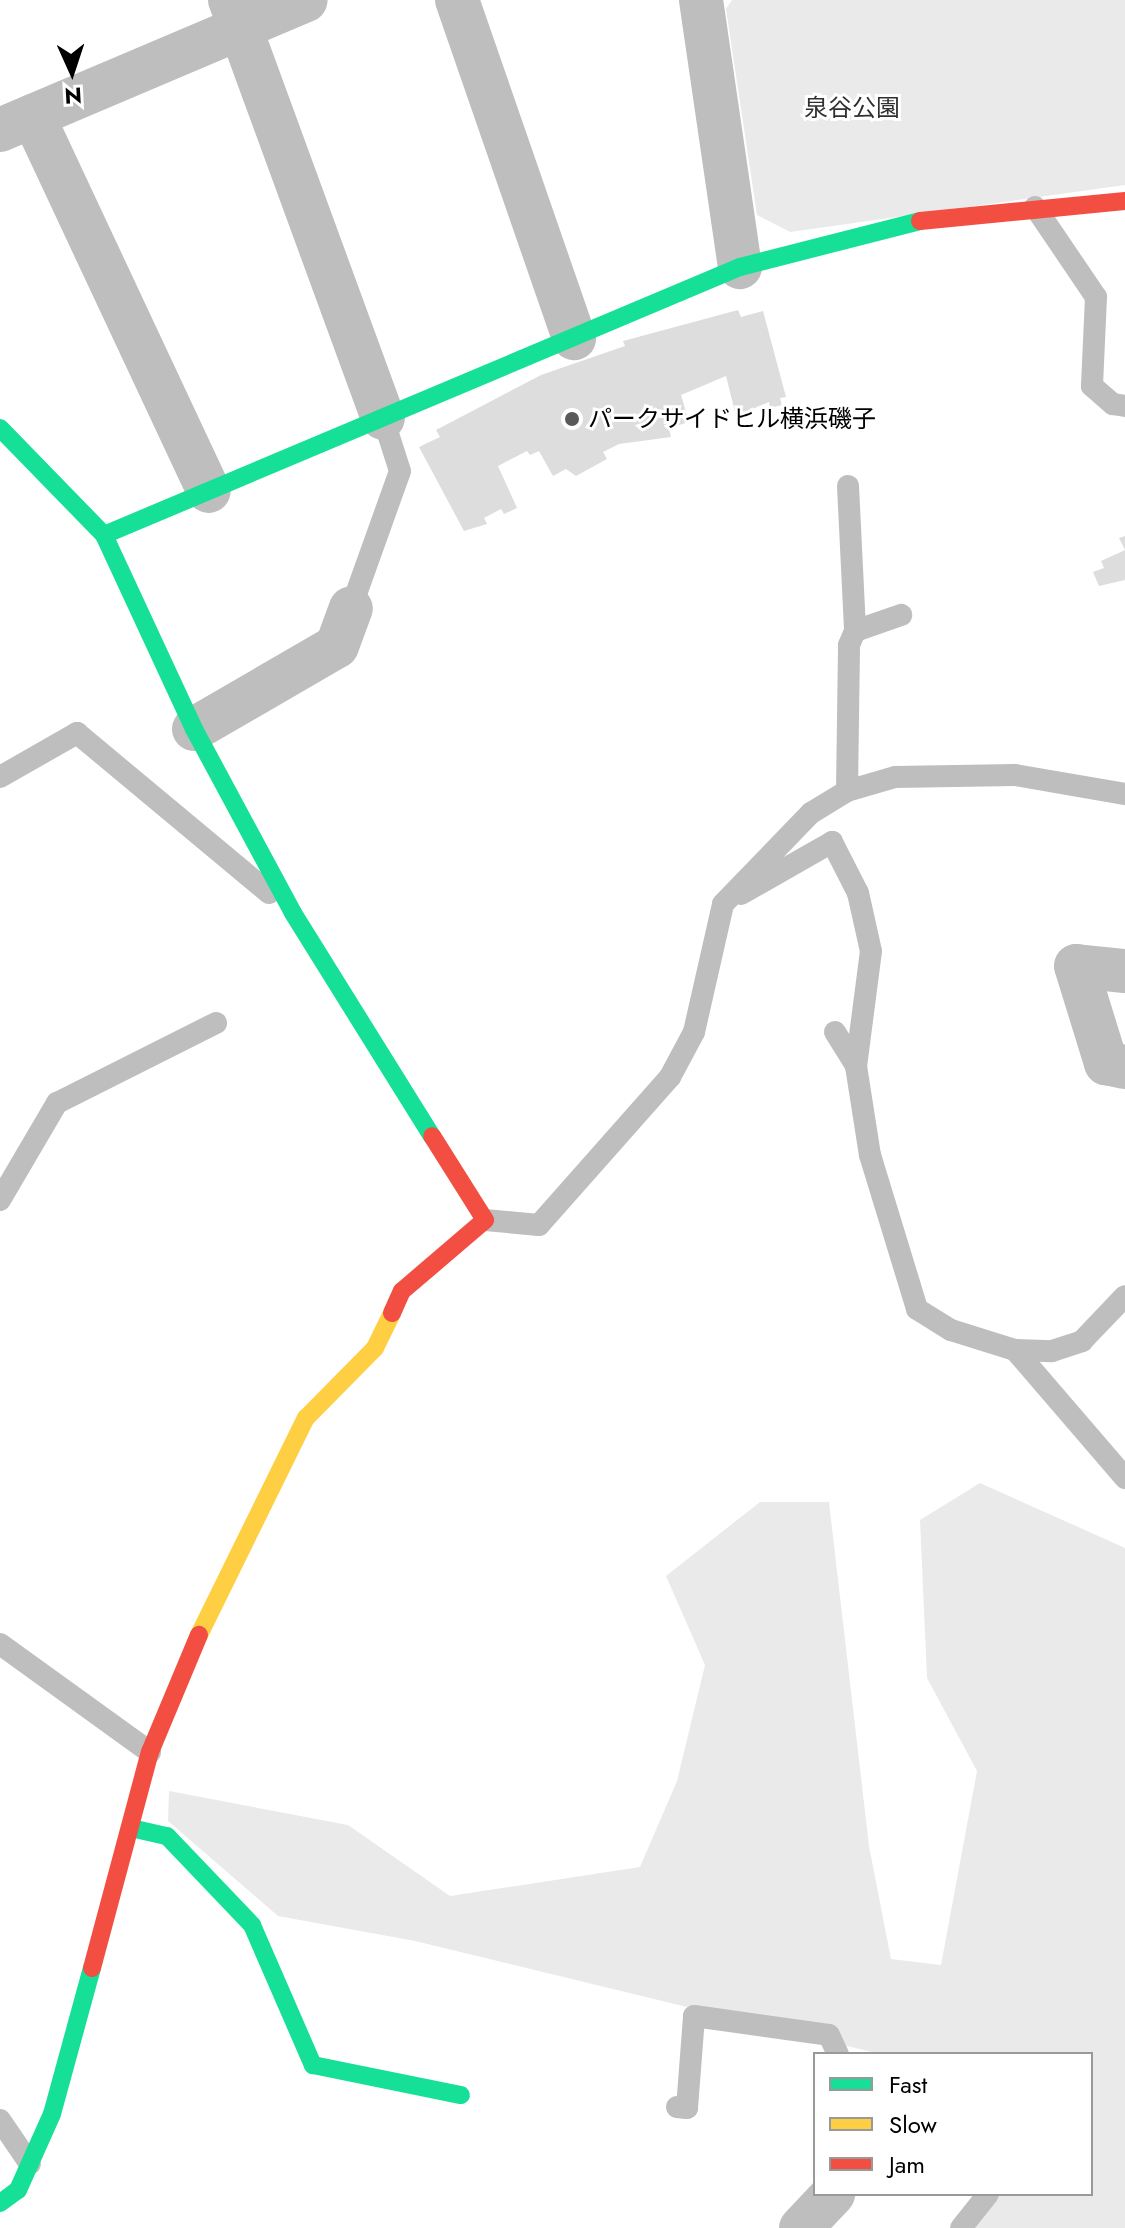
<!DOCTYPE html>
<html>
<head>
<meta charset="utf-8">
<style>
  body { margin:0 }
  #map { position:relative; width:1125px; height:2228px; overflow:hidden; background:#fff; font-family:Jost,"Noto Sans JP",sans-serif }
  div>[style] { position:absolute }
  .green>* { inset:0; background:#eaeaea }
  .building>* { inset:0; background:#ddd }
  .lane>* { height:22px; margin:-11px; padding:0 11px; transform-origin:11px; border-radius:11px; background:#bebebe }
  .street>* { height:44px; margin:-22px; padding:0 22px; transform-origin:22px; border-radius:22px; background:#bebebe }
  .fast>* { height:18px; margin:-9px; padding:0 9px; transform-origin:9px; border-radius:9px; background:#16e098 }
  .slow>* { height:18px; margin:-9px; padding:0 9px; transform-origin:9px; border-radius:9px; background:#ffcf43 }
  .jam>* { height:18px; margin:-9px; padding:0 9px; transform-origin:9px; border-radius:9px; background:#f24e42 }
  .dots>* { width:22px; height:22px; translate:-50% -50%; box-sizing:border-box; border:4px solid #fff; border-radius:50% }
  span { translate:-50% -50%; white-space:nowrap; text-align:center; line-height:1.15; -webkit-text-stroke:6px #fff; paint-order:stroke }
  .park-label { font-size:24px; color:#303030 }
  .poi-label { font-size:24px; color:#000 }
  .left { translate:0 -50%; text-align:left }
  .legend { position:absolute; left:813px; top:2052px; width:280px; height:144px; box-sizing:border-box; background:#fff; border:2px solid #999; margin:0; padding:10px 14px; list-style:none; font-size:24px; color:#000 }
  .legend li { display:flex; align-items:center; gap:16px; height:40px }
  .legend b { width:40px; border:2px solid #999 }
  .north { position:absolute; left:32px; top:32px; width:80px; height:80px; -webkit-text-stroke:6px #fff; paint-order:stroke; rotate:177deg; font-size:22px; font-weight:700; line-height:32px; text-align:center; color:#000 }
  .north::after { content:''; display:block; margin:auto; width:28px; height:36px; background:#000; clip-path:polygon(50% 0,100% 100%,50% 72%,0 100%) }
</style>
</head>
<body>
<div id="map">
  <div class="green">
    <div style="clip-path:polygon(732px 0,1125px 0,1125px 185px,790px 232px,757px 215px,726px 9px)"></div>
    <div style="clip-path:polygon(980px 1483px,1125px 1548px,1125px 2228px,965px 2228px,995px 2194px,1091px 2194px,1091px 2054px,880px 2054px,415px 1941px,278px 1916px,168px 1821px,169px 1791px,348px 1825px,450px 1896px,640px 1867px,677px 1781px,705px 1665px,666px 1576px,760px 1502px,829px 1502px,869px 1846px,891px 1959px,941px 1965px,977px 1771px,927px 1678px,920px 1520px)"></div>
  </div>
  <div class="building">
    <div style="clip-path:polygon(738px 310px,741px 317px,763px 311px,786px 397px,780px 398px,782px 405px,770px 408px,769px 402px,736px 416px,726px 376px,681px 395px,689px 422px,669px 428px,671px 437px,619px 444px,603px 452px,607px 459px,576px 476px,566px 469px,553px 476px,539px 451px,530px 455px,527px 451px,498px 466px,517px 508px,504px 514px,501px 509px,484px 518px,487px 524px,464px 531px,419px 447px,440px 437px,436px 430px,541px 375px,625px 346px,623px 341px)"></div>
    <div style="clip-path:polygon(1125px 536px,1125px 580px,1099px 586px,1093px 572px,1104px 568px,1101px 561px,1125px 550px,1119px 538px)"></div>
  </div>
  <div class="lane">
    <div style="left:1035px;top:207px;width:109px;rotate:55.9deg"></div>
    <div style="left:1096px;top:297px;width:89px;rotate:92.6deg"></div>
    <div style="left:1092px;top:386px;width:28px;rotate:41deg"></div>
    <div style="left:1113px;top:404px;width:12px;rotate:9deg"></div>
    <div style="left:848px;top:486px;width:145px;rotate:87.2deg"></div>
    <div style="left:351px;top:608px;width:145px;rotate:-70.3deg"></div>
    <div style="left:400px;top:471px;width:56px;rotate:-107.8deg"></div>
    <div style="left:0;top:777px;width:89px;rotate:-29.7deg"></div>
    <div style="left:77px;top:733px;width:250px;rotate:39.8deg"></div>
    <div style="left:847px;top:791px;width:146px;rotate:-89.2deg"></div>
    <div style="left:849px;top:645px;width:15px;rotate:-67deg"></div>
    <div style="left:855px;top:631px;width:49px;rotate:-19.2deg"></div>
    <div style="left:741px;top:894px;width:105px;rotate:-29.7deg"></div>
    <div style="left:832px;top:842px;width:57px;rotate:63deg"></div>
    <div style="left:858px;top:893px;width:59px;rotate:77.4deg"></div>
    <div style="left:871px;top:951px;width:116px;rotate:97.4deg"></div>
    <div style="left:856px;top:1066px;width:90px;rotate:81.1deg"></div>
    <div style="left:870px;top:1155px;width:161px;rotate:73deg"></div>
    <div style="left:917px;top:1309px;width:40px;rotate:32deg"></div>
    <div style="left:951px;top:1330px;width:67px;rotate:17.4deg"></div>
    <div style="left:1015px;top:1350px;width:37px;rotate:2deg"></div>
    <div style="left:1052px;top:1351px;width:32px;rotate:-18deg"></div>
    <div style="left:1082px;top:1341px;width:62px;rotate:-46.3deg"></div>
    <div style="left:835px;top:1032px;width:40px;rotate:58deg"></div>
    <div style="left:0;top:1200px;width:113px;rotate:-59.6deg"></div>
    <div style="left:57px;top:1103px;width:178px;rotate:-26.7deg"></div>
    <div style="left:485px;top:1220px;width:54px;rotate:5.3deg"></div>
    <div style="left:539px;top:1225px;width:198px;rotate:-48.5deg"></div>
    <div style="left:670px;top:1077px;width:51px;rotate:-61.9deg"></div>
    <div style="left:694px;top:1032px;width:131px;rotate:-77.2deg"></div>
    <div style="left:723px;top:904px;width:127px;rotate:-46deg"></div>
    <div style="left:811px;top:813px;width:42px;rotate:-31.4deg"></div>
    <div style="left:847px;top:791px;width:50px;rotate:-16.3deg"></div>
    <div style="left:895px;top:777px;width:120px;rotate:-1deg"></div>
    <div style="left:1015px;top:775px;width:112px;rotate:9.8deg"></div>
    <div style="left:1015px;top:1350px;width:169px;rotate:49.3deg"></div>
    <div style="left:0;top:1644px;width:185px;rotate:35.8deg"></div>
    <div style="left:677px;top:2107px;width:10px;rotate:6deg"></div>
    <div style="left:687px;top:2108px;width:92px;rotate:-85.6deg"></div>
    <div style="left:694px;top:2016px;width:136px;rotate:8deg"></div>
    <div style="left:829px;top:2035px;width:21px;rotate:65deg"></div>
    <div style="left:0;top:2120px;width:53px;rotate:55.7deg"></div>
    <div style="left:961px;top:2228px;width:43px;rotate:-51.5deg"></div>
  </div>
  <div class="street">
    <div style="left:230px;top:0;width:445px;rotate:69.9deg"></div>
    <div style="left:457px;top:0;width:358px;rotate:70.9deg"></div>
    <div style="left:701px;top:0;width:270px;rotate:81.7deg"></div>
    <div style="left:33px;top:116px;width:414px;rotate:64.9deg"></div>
    <div style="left:0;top:130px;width:332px;rotate:-23deg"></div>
    <div style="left:194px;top:729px;width:165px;rotate:-30.1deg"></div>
    <div style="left:337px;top:646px;width:40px;rotate:-69.8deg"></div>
    <div style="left:1125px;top:971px;width:49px;rotate:-174.2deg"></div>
    <div style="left:1076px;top:966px;width:102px;rotate:72.8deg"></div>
    <div style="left:1106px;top:1063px;width:19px;rotate:12deg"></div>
    <div style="left:801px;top:2228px;width:47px;rotate:-46.7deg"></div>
  </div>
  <div class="fast">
    <div style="left:0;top:428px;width:149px;rotate:45.8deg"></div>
    <div style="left:104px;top:535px;width:214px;rotate:65.1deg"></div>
    <div style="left:194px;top:729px;width:209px;rotate:61.7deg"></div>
    <div style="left:293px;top:913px;width:263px;rotate:58.1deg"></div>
    <div style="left:104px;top:535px;width:690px;rotate:-22.85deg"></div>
    <div style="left:740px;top:267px;width:186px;rotate:-14.3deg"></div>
    <div style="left:131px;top:1828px;width:37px;rotate:13deg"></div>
    <div style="left:167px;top:1836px;width:123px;rotate:46.3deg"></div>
    <div style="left:252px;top:1925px;width:153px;rotate:66.5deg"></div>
    <div style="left:313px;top:2065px;width:151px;rotate:11.5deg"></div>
    <div style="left:0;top:2203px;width:22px;rotate:-36deg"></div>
    <div style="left:18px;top:2190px;width:83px;rotate:-65.9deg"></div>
    <div style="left:52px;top:2114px;width:151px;rotate:-74.7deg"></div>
  </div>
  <div class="slow">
    <div style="left:199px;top:1635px;width:242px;rotate:-63.8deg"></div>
    <div style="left:306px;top:1418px;width:98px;rotate:-45.4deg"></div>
    <div style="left:375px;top:1348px;width:39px;rotate:-64deg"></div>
  </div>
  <div class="jam">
    <div style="left:920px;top:221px;width:206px;rotate:-5.6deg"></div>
    <div style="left:392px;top:1313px;width:24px;rotate:-66deg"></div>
    <div style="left:402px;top:1291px;width:109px;rotate:-40.5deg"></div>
    <div style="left:485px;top:1220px;width:99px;rotate:-122.2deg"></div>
    <div style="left:92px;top:1968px;width:224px;rotate:-75deg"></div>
    <div style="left:150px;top:1752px;width:127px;rotate:-67.3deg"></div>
  </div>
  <div class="dots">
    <div style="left:572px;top:419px;background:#595959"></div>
  </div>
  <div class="park-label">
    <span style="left:852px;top:108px">泉谷公園</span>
  </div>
  <div class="poi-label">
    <span class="left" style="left:588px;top:419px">パークサイドヒル横浜磯子</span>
  </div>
  <ul class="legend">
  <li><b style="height:10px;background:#16e098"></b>Fast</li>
  <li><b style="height:10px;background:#ffcf43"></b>Slow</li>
  <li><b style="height:10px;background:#f24e42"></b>Jam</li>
  </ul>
  <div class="north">N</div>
</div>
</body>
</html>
